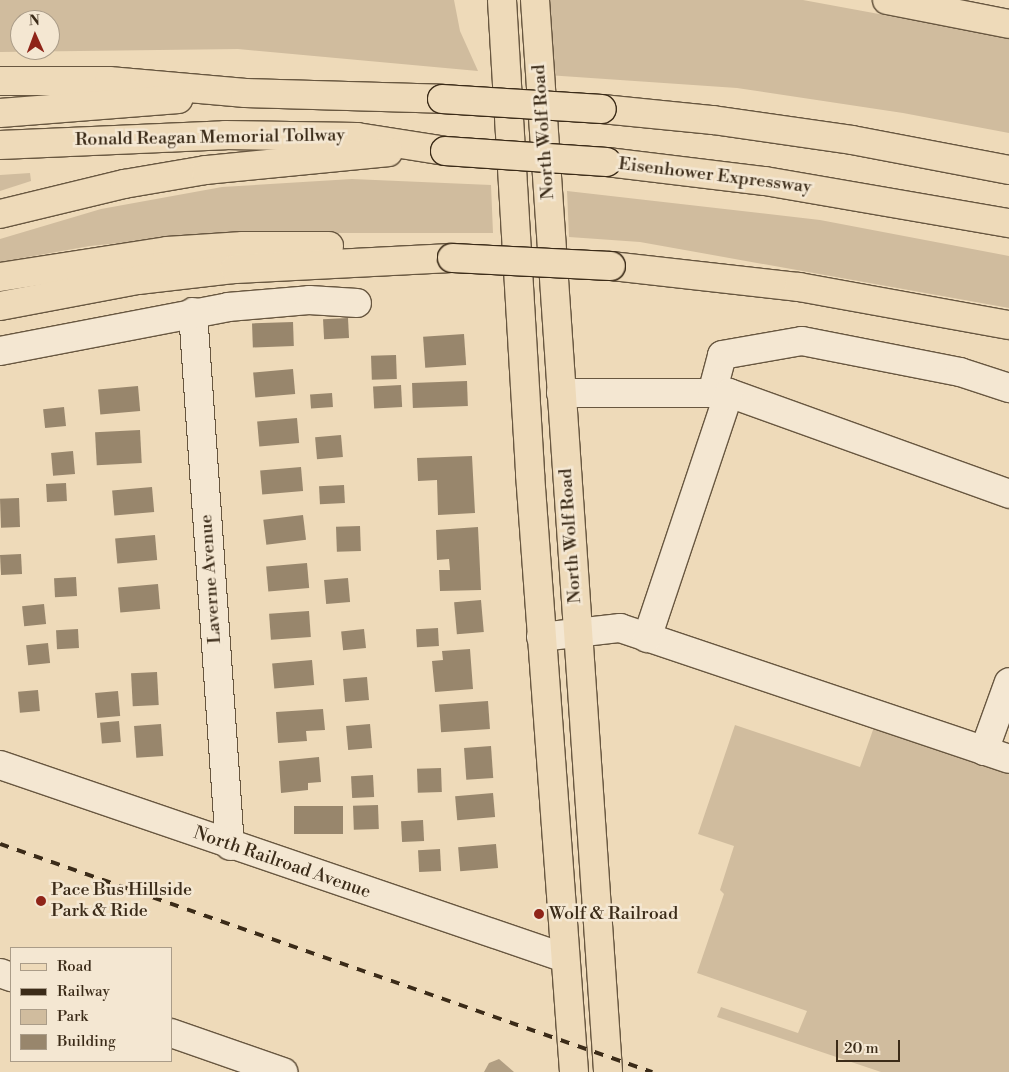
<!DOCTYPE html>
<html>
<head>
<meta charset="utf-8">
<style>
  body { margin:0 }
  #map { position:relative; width:1009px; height:1072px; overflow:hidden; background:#eedab9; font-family:"Libre Bodoni",serif }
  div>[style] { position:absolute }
  .green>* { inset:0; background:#d0bc9e }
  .water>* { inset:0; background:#b19e82 }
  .building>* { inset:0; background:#98866c; transform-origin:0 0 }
  .roads { filter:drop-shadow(1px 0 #685740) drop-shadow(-1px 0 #685740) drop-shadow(0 1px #685740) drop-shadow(0 -1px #685740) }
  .minor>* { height:28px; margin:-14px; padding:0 14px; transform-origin:14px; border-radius:14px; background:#f4e7d2 }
  .major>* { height:28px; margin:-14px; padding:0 14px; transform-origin:14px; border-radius:14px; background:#eedab9 }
  .highway>* { height:28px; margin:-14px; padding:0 14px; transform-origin:14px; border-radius:14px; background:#eedab9 }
  .rail>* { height:4px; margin-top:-2px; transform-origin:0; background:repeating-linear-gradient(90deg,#3b2b18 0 9px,transparent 0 18px) }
  .bridges { filter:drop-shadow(1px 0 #3b2b18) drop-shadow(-1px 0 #3b2b18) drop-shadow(0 1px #3b2b18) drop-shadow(0 -1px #3b2b18) }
  .highway-bridge>* { height:28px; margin:-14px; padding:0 14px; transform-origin:14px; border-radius:14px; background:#eedab9 }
  .dots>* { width:14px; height:14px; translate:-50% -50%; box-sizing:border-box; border:2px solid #f4e7d2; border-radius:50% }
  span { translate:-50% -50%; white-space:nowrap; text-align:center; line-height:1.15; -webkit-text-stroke:5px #f4e7d2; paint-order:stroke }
  .street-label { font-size:18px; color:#3b2b18 }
  .poi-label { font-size:18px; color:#3b2b18 }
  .left { translate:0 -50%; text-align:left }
  .legend { position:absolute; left:10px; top:947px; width:162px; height:115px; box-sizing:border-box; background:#f4e7d2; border:1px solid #aa9c88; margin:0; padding:6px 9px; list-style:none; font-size:15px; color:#3b2b18 }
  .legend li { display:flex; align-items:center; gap:10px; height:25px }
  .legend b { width:25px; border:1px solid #aa9c88 }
  .north { position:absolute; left:10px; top:10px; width:50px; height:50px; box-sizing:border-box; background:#f4e7d2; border:1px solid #aa9c88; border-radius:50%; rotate:358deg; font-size:14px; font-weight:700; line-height:20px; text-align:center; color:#3b2b18 }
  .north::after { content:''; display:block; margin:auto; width:18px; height:22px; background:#8f2418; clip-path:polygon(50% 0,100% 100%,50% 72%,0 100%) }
  .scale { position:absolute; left:836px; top:1040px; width:64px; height:22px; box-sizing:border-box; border:2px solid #3b2b18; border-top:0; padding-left:6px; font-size:15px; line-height:18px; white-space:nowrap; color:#3b2b18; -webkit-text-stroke:4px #f4e7d2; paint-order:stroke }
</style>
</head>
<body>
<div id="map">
  <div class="green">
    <div style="clip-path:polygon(evenodd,0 0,454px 0,460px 31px,478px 71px,238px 49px,0 52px,0 0,20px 20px,50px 20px,50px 50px,20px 50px,20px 20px)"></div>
    <div style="clip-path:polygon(544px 0,803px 0,1009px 38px,1009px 133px,903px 113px,737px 88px,547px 75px)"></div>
    <div style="clip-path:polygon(30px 173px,31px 181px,0 191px,0 175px)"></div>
    <div style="clip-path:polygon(352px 179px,491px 185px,493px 233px,217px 233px,90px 246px,0 262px,0 239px,101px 209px,222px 187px)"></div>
    <div style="clip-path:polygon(567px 191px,820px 220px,1009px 256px,1009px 308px,640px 242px,569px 237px)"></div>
    <div style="clip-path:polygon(735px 725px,860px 767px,874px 727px,1009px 772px,1009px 1072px,881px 1072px,717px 1017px,721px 1007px,798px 1033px,807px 1011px,697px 973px,724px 894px,720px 890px,734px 846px,698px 834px)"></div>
  </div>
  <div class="water">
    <div style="clip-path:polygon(499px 1059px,514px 1072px,484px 1072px,489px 1063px)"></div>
  </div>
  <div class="building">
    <div style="left:348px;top:318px;width:20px;height:25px;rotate:87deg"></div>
    <div style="left:293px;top:322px;width:24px;height:41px;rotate:88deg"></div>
    <div style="left:464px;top:334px;width:31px;height:41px;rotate:86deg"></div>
    <div style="left:396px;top:355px;width:24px;height:25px;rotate:88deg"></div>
    <div style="left:293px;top:369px;width:25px;height:40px;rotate:85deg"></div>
    <div style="left:467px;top:381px;width:25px;height:55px;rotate:88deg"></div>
    <div style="left:401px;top:385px;width:22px;height:28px;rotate:87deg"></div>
    <div style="left:138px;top:386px;width:25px;height:40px;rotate:85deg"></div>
    <div style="left:332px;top:393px;width:14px;height:22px;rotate:86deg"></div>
    <div style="left:64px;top:407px;width:19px;height:21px;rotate:84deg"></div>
    <div style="left:297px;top:418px;width:25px;height:40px;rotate:85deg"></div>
    <div style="left:140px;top:430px;width:33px;height:45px;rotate:87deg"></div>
    <div style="left:341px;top:435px;width:22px;height:26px;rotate:85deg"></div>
    <div style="left:73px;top:451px;width:23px;height:22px;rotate:85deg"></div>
    <div style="clip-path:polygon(472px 456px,475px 513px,438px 515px,437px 480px,418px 481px,417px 458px)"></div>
    <div style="left:301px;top:467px;width:24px;height:41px;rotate:85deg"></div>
    <div style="left:66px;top:483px;width:18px;height:20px;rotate:87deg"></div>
    <div style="left:344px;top:485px;width:18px;height:25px;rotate:87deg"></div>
    <div style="left:152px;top:487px;width:25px;height:40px;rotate:85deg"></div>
    <div style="left:19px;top:498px;width:29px;height:19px;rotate:88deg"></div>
    <div style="left:303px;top:515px;width:25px;height:40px;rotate:83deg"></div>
    <div style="left:360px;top:526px;width:25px;height:24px;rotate:88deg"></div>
    <div style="clip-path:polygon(478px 527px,481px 590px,440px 591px,439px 570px,450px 570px,449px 559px,437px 560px,436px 530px)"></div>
    <div style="left:155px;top:535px;width:25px;height:40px;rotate:85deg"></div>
    <div style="left:21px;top:554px;width:20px;height:21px;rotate:87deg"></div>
    <div style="left:307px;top:563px;width:25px;height:41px;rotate:85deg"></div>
    <div style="left:76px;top:577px;width:19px;height:22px;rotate:87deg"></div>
    <div style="left:348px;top:578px;width:24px;height:24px;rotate:85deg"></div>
    <div style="left:158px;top:584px;width:25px;height:40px;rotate:85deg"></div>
    <div style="left:481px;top:600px;width:32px;height:27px;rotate:85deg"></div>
    <div style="left:44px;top:604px;width:20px;height:22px;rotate:84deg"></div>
    <div style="left:309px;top:611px;width:26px;height:40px;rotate:86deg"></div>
    <div style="left:438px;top:628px;width:18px;height:22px;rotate:87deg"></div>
    <div style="left:78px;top:629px;width:19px;height:22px;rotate:87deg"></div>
    <div style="left:364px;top:629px;width:19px;height:23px;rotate:84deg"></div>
    <div style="left:48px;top:643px;width:20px;height:22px;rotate:84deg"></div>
    <div style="clip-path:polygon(470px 649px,473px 689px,435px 692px,432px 661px,443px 660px,442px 651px)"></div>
    <div style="left:312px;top:660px;width:25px;height:40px;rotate:85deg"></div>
    <div style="left:157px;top:672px;width:33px;height:26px;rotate:87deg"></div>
    <div style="left:367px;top:677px;width:23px;height:24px;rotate:85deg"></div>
    <div style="left:38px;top:690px;width:21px;height:20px;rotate:85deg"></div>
    <div style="left:118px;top:691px;width:25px;height:23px;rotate:85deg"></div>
    <div style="left:488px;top:701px;width:28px;height:49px;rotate:86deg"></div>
    <div style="clip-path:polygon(323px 709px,325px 730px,306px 731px,307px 741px,278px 743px,276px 712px)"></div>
    <div style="left:119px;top:721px;width:21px;height:19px;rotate:85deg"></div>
    <div style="left:161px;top:724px;width:32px;height:27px;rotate:86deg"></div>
    <div style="left:370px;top:724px;width:24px;height:24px;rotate:85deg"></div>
    <div style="left:491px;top:746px;width:32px;height:27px;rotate:86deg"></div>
    <div style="clip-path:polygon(319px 757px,321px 782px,308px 783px,308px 790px,281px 793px,279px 761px)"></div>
    <div style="left:441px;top:768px;width:24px;height:24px;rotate:88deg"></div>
    <div style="left:373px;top:775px;width:22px;height:22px;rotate:87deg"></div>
    <div style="left:493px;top:793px;width:24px;height:38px;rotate:85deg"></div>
    <div style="left:378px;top:805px;width:24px;height:25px;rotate:88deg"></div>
    <div style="left:294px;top:806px;width:49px;height:28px"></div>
    <div style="left:423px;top:820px;width:21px;height:22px;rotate:87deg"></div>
    <div style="left:496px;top:844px;width:24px;height:38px;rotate:85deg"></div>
    <div style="left:440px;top:849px;width:22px;height:22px;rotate:87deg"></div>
  </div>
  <div class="roads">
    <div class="minor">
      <div style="left:193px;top:312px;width:535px;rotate:86.04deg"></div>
      <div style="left:0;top:351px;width:232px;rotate:-10.9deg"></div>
      <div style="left:228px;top:307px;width:81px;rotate:-4.9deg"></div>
      <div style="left:309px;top:300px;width:48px;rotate:3.6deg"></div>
      <div style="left:561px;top:393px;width:168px"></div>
      <div style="left:729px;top:393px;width:298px;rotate:19.8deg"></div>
      <div style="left:712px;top:393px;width:39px;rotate:-75deg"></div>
      <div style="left:722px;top:355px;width:81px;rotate:-9.9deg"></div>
      <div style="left:802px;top:341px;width:161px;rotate:11.1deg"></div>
      <div style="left:960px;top:372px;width:52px;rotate:18.1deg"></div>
      <div style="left:541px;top:637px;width:80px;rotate:-6.5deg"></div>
      <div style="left:620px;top:628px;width:410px;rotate:18.6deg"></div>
      <div style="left:647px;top:638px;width:258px;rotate:-71.5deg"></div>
      <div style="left:984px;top:751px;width:73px;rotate:-70.1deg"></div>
      <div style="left:0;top:765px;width:597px;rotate:18.86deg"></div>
      <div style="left:0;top:973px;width:12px;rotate:20deg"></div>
      <div style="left:171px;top:1033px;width:119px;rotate:19.2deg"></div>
    </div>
    <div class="major">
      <div style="left:502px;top:0;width:475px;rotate:86.6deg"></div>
      <div style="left:530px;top:474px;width:600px;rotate:85.79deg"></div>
      <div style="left:535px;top:0;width:1074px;rotate:86.1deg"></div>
      <div style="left:887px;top:0;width:124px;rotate:11.1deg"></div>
    </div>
    <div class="highway">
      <div style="left:0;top:81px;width:109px"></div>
      <div style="left:109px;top:81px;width:137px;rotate:5deg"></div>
      <div style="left:245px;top:93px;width:197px;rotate:1.7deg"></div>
      <div style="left:602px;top:109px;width:112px;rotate:5.7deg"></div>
      <div style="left:713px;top:120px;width:140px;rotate:8.2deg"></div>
      <div style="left:852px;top:140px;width:160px;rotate:10.8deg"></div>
      <div style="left:0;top:113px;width:179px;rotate:-4.5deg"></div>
      <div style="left:0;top:145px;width:225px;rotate:-2.5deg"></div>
      <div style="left:225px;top:135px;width:132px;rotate:0.9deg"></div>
      <div style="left:357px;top:137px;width:89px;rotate:9deg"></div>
      <div style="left:607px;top:162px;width:159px;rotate:6.9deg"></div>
      <div style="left:765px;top:181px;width:248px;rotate:9.8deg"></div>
      <div style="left:0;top:214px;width:128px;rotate:-13.6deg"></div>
      <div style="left:124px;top:184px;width:83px;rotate:-9.7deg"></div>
      <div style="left:206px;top:170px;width:183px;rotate:-5.6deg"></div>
      <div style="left:611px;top:266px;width:189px;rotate:6.4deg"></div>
      <div style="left:799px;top:287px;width:213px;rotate:10.3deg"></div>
      <div style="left:0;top:277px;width:169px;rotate:-8.8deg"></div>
      <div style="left:167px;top:251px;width:76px;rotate:-3.8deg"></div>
      <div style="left:243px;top:246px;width:86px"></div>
      <div style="left:0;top:306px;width:140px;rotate:-10.7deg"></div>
      <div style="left:138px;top:280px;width:98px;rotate:-6.5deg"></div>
      <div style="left:235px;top:269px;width:217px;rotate:-2.9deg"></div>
    </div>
  </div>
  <div class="rail">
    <div style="left:0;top:844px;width:691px;rotate:19.27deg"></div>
  </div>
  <div class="bridges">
    <div class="highway-bridge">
      <div style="left:442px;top:99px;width:160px;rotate:3.6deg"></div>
      <div style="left:445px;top:151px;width:162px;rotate:3.9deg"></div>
      <div style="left:452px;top:258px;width:159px;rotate:2.9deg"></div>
    </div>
  </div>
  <div class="dots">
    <div style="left:41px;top:901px;background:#8f2418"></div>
    <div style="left:539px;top:914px;background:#8f2418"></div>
  </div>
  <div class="street-label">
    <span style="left:544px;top:132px;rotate:-94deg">North Wolf Road</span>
    <span style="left:210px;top:138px;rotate:-1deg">Ronald Reagan Memorial Tollway</span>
    <span style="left:715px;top:176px;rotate:7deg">Eisenhower Expressway</span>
    <span style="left:571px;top:536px;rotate:-94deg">North Wolf Road</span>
    <span style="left:211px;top:579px;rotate:-94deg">Laverne Avenue</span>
    <span style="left:282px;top:863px;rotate:19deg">North Railroad Avenue</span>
  </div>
  <div class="poi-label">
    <span class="left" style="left:51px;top:901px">Pace Bus Hillside<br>Park &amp; Ride</span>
    <span class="left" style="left:549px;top:914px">Wolf &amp; Railroad</span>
  </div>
  <ul class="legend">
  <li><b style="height:6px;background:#eedab9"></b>Road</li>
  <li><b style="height:6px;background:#3b2b18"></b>Railway</li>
  <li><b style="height:14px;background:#d0bc9e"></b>Park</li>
  <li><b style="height:14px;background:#98866c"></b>Building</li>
  </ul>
  <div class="north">N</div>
  <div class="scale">20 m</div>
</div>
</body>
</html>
